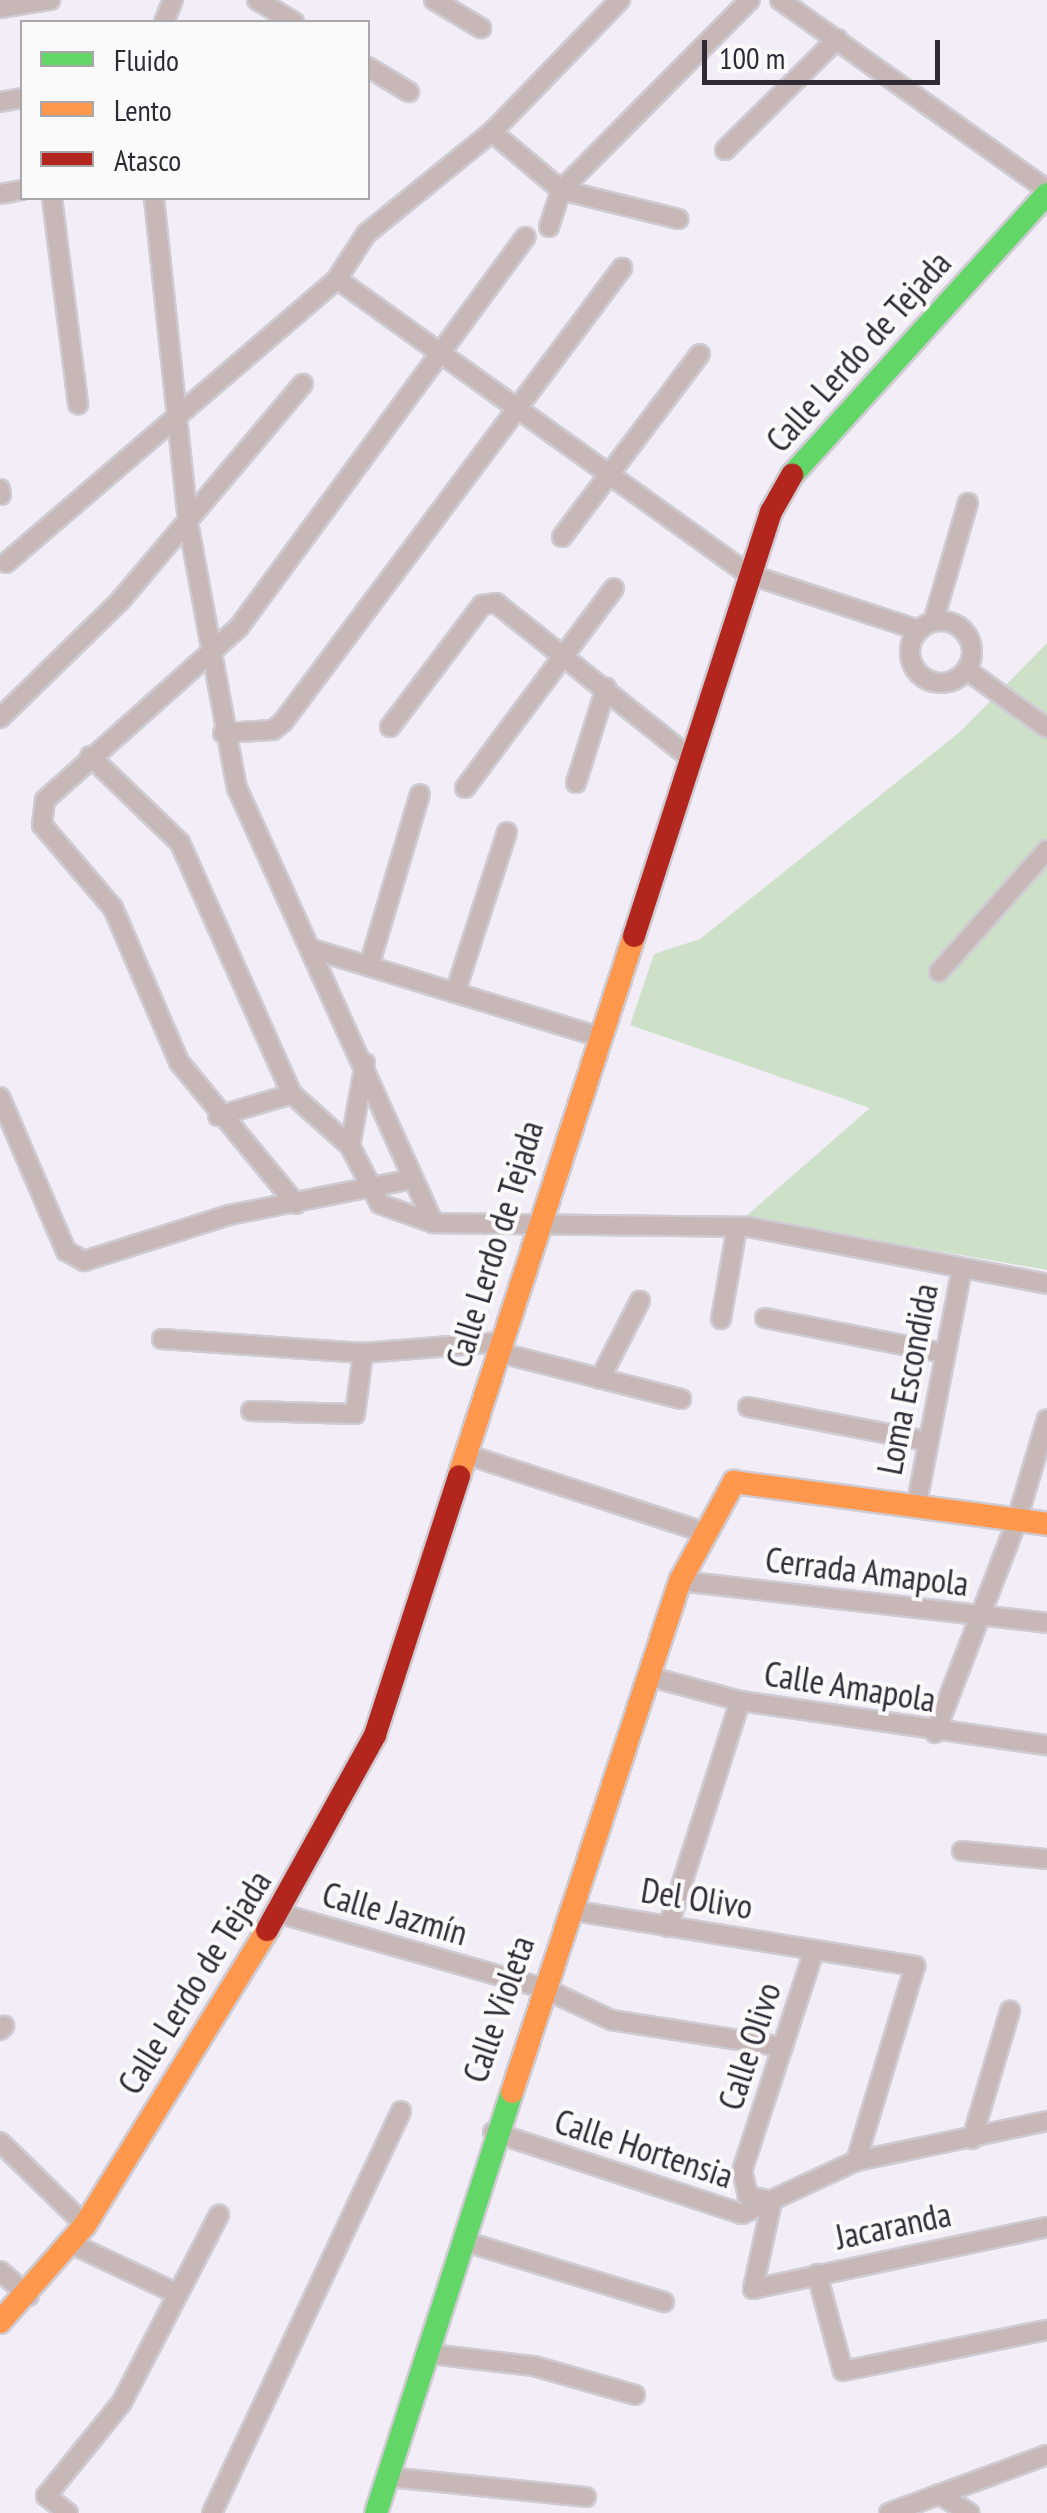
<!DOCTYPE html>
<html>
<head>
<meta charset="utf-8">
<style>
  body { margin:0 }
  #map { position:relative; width:1047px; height:2513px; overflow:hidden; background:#f2edf7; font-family:"PT Sans Narrow",sans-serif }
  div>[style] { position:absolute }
  .green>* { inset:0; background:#cde1c9 }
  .roads { filter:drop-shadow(2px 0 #cfcbd3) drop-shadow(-2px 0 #cfcbd3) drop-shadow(0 2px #cfcbd3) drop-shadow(0 -2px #cfcbd3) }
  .street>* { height:18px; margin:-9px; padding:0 9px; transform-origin:9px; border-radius:9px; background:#c7b8b7 }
  .street>.ring { margin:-9px; padding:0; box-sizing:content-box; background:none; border:18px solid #c7b8b7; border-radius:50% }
  .fast>* { height:22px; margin:-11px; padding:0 11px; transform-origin:11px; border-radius:11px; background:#63d668 }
  .slow>* { height:22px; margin:-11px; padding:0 11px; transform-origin:11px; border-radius:11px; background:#ff974d }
  .jam>* { height:22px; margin:-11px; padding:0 11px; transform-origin:11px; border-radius:11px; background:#b3261e }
  span { translate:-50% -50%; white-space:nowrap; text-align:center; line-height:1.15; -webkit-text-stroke:8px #fafafa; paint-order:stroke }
  .street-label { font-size:35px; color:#302a35 }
  .legend { position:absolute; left:20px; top:20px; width:350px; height:180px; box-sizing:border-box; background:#fafafa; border:2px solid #a9a7ab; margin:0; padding:12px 18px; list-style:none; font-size:30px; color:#302a35 }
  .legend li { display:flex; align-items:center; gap:20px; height:50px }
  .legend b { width:50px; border:2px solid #a9a7ab }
  .scale { position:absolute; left:702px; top:40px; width:238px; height:45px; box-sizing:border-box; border:5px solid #302a35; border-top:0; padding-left:12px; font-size:30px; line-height:35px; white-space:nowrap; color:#302a35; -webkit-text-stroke:8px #fafafa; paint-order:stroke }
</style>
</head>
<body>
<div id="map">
  <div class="green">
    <div style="clip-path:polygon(1047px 643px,1047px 1270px,745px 1217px,870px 1108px,630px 1025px,654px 954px,700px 939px,961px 731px)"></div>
  </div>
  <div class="roads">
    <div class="street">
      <div style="left:257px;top:0;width:43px;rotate:30.7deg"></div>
      <div style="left:434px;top:0;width:55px;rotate:30.8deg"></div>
      <div style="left:780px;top:0;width:328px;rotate:35.4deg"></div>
      <div style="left:0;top:8px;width:51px;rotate:-9.1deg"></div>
      <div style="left:164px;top:22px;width:24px;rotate:-68deg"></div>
      <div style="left:368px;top:67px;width:48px;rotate:31.4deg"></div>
      <div style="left:0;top:102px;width:22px;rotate:-10deg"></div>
      <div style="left:492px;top:132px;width:90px;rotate:40deg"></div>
      <div style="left:561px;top:190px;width:121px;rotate:13.9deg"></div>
      <div style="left:725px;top:150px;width:158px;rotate:-44.7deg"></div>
      <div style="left:0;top:194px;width:22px;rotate:-10deg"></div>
      <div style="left:52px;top:198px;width:208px;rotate:82.8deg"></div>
      <div style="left:154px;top:198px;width:326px;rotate:84deg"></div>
      <div style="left:188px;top:522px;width:270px;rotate:79.6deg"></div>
      <div style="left:237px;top:788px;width:477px;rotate:65.7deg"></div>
      <div style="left:549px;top:227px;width:39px;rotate:-72deg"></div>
      <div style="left:561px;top:190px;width:268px;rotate:-45.2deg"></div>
      <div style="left:337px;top:279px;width:506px;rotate:35.67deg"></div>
      <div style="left:748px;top:574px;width:176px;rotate:18.2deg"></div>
      <div style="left:0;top:489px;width:6px;rotate:81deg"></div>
      <div style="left:562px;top:537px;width:229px;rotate:-53deg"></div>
      <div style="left:6px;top:563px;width:436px;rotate:-40.6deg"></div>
      <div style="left:337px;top:279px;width:54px;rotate:-57.2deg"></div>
      <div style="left:366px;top:234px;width:162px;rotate:-39deg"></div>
      <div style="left:492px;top:132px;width:184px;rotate:-45.9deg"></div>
      <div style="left:934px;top:619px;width:121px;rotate:-73.7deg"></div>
      <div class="ring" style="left:910px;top:621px;width:44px;height:44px"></div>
      <div style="left:968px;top:671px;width:97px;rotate:35.8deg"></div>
      <div style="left:0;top:718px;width:168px;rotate:-44.3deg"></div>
      <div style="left:120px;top:601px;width:284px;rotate:-49.9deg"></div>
      <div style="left:390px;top:727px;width:153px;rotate:-53deg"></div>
      <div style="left:482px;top:605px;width:14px;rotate:-8deg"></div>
      <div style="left:496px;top:603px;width:246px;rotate:38.6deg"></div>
      <div style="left:223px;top:733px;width:50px;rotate:-3.4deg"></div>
      <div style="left:273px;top:730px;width:13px;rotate:-39deg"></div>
      <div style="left:283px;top:722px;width:567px;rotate:-53.25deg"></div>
      <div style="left:90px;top:756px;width:125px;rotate:44deg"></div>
      <div style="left:180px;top:843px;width:275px;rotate:66deg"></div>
      <div style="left:292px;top:1094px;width:78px;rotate:41.9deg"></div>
      <div style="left:576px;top:783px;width:100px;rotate:-72.5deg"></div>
      <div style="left:465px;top:788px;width:249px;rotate:-53.3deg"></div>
      <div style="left:312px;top:949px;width:298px;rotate:17deg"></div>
      <div style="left:369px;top:966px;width:179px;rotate:-73.5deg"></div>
      <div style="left:939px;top:972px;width:163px;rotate:-48.5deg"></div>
      <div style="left:455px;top:993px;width:169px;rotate:-72.1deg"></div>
      <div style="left:365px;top:1063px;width:84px;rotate:100.2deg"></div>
      <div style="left:350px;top:1146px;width:65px;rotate:62.7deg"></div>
      <div style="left:380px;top:1204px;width:56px;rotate:19.7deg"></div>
      <div style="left:433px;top:1223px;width:316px;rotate:0.7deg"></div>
      <div style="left:749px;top:1227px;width:303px;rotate:10.8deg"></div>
      <div style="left:0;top:1097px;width:168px;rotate:66.8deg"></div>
      <div style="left:66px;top:1251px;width:21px;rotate:29deg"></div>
      <div style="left:84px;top:1261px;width:152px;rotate:-17.6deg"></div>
      <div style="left:229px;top:1215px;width:187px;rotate:-11.1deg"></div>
      <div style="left:218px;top:1116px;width:77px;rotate:-16.6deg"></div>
      <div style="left:296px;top:1204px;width:184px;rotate:-129.5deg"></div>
      <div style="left:179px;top:1062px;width:168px;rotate:-113.2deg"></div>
      <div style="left:113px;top:908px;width:109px;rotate:-130.5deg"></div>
      <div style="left:42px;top:825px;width:25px;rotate:-83deg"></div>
      <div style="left:45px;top:800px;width:260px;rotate:-41.7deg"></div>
      <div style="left:239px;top:627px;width:484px;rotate:-53.7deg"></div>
      <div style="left:765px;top:1318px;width:182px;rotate:11.1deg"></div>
      <div style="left:721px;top:1319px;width:93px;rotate:-80.1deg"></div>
      <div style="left:162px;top:1339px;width:201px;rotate:4deg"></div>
      <div style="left:363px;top:1353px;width:137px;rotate:-4.6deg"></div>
      <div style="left:497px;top:1352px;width:190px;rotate:14.3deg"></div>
      <div style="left:600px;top:1379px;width:88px;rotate:-62.9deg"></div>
      <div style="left:748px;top:1407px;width:182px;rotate:10.8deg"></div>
      <div style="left:251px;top:1411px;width:104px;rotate:1.7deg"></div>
      <div style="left:355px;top:1414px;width:62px;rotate:-82.5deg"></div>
      <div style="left:465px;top:1454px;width:250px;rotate:18.1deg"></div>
      <div style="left:917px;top:1502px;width:238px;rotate:-79.1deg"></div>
      <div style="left:680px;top:1581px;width:369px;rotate:6.5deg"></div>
      <div style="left:647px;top:1676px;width:96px;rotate:15deg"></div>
      <div style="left:740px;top:1701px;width:310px;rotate:8.2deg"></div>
      <div style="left:935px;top:1733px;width:228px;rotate:-68.9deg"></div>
      <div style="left:1017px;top:1520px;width:105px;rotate:-73.5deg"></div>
      <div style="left:962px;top:1851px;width:85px;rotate:5.4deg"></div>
      <div style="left:569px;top:1910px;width:351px;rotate:9.2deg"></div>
      <div style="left:915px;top:1966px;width:204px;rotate:106.8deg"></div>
      <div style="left:278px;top:1913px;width:275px;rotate:15.8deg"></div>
      <div style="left:543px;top:1988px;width:75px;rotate:25.2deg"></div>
      <div style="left:611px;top:2020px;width:174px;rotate:8.9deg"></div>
      <div style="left:668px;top:1927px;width:237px;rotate:-72.3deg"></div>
      <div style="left:0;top:2030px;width:6px;rotate:-45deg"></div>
      <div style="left:493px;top:2132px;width:262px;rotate:18.2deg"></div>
      <div style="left:742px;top:2214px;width:126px;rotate:-24.9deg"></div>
      <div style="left:856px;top:2161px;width:195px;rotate:-11.8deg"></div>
      <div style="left:972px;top:2139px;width:134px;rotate:-73.5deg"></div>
      <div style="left:0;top:2142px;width:119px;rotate:44.3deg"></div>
      <div style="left:772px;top:2201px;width:90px;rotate:102.2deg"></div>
      <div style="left:753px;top:2289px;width:300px;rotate:-11.9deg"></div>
      <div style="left:772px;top:2201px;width:25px;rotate:-168deg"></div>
      <div style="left:748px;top:2196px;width:26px;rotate:-103deg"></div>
      <div style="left:742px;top:2171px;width:231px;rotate:-71.9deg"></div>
      <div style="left:463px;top:2241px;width:210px;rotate:16.9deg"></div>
      <div style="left:72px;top:2244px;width:117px;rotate:25.3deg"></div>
      <div style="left:0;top:2271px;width:38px;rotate:41deg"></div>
      <div style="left:817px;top:2274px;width:100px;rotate:75deg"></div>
      <div style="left:843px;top:2371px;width:208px;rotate:-11.4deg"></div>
      <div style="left:430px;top:2354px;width:105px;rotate:6.6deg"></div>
      <div style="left:534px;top:2366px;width:105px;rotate:16deg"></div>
      <div style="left:389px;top:2477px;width:198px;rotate:5.8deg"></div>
      <div style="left:939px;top:2494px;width:36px;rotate:32deg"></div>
      <div style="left:68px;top:2513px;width:28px;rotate:-142deg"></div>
      <div style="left:46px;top:2496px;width:121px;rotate:-51deg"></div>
      <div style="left:122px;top:2402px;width:211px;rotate:-62.6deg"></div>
      <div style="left:212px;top:2513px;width:444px;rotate:-64.8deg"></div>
      <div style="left:889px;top:2513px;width:168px;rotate:-20.2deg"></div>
    </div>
    <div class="fast">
      <div style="left:792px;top:475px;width:379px;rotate:-47.8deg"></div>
      <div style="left:376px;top:2513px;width:442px;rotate:-72.1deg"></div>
    </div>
    <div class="slow">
      <div style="left:459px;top:1476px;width:568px;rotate:-72.04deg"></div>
      <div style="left:512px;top:2092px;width:538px;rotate:-71.8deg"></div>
      <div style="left:680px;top:1581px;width:113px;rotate:-61.4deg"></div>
      <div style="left:734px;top:1482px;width:316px;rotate:7.6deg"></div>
      <div style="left:0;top:2322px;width:129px;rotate:-48.8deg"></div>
      <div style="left:85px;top:2225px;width:347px;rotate:-58.3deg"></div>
    </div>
    <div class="jam">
      <div style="left:634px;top:936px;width:446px;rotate:-72.1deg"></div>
      <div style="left:771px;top:512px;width:43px;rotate:-60.4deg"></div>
      <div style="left:267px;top:1930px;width:223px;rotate:-61deg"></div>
      <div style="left:375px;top:1735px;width:272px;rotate:-72deg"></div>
    </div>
  </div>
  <div class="street-label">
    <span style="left:858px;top:351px;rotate:-48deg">Calle Lerdo de Tejada</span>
    <span style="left:494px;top:1244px;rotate:-73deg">Calle Lerdo de Tejada</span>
    <span style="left:907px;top:1379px;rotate:-79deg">Loma Escondida</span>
    <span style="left:867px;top:1571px;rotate:7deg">Cerrada Amapola</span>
    <span style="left:850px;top:1686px;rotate:9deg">Calle Amapola</span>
    <span style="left:697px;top:1898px;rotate:9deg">Del Olivo</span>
    <span style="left:395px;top:1913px;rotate:16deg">Calle Jazmín</span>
    <span style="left:194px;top:1982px;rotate:-58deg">Calle Lerdo de Tejada</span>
    <span style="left:498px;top:2009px;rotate:-71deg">Calle Violeta</span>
    <span style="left:749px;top:2046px;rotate:-72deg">Calle Olivo</span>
    <span style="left:644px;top:2148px;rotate:18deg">Calle Hortensia</span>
    <span style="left:893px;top:2225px;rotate:-12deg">Jacaranda</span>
  </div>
  <ul class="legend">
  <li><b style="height:12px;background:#63d668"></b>Fluido</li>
  <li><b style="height:12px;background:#ff974d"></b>Lento</li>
  <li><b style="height:12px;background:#b3261e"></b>Atasco</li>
  </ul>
  <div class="scale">100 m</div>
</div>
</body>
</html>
